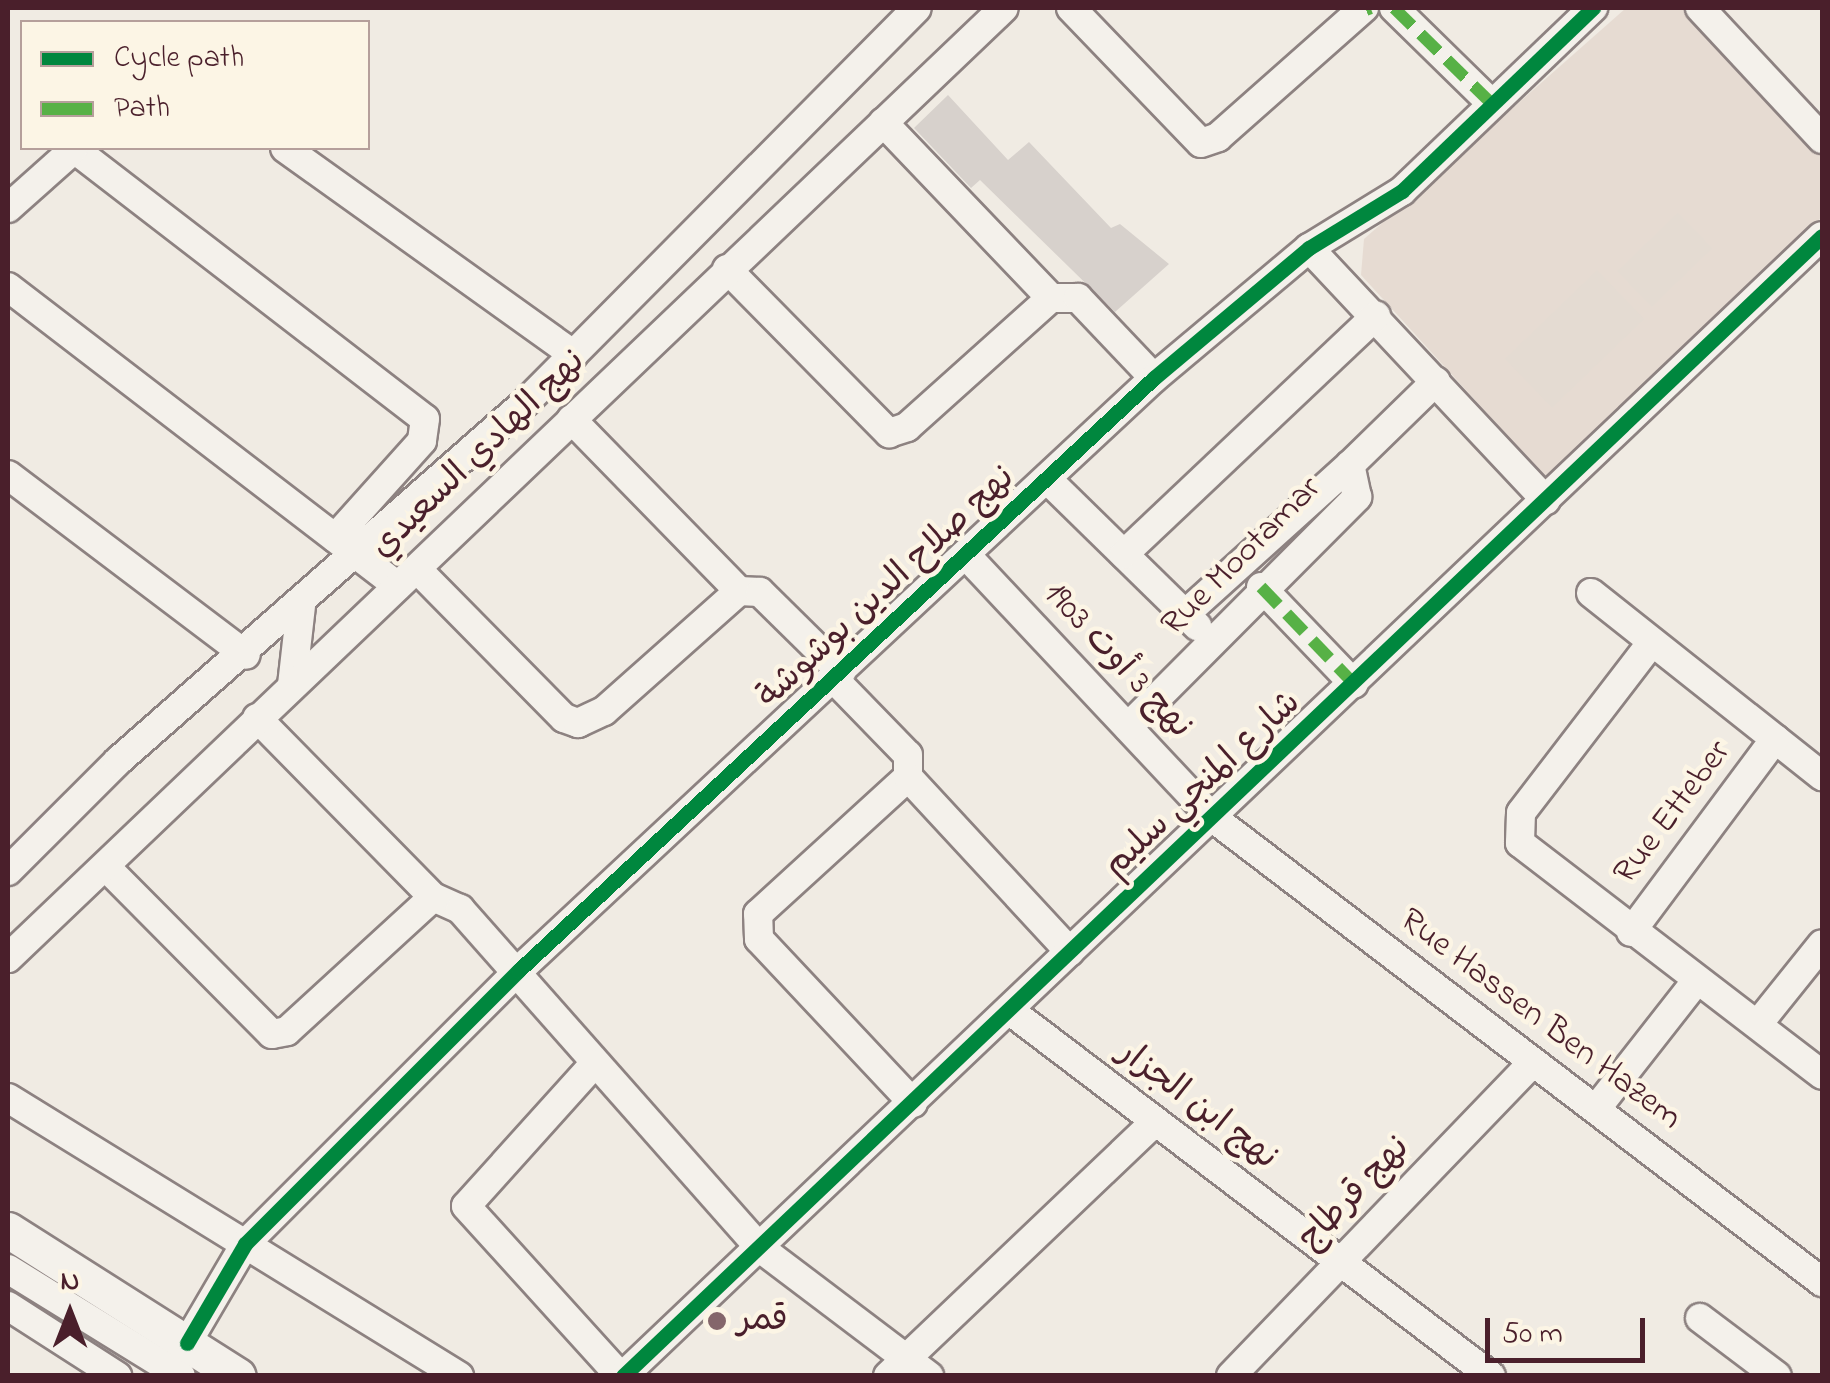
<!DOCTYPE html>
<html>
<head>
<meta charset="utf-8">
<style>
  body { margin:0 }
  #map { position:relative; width:1830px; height:1383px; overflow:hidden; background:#f0ebe3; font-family:"Indie Flower","Playpen Sans Arabic",sans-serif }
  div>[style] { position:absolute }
  .built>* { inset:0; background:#e6dbd2 }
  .green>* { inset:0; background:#e4dbd2; transform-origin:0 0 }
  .building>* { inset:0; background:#d7d1cc }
  .roads { filter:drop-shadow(2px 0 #8d8281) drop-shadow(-2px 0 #8d8281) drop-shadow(0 2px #8d8281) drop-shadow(0 -2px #8d8281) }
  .minor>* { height:28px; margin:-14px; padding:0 14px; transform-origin:14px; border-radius:14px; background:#f4f1eb }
  .major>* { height:35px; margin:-17.5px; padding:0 17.5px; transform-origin:17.5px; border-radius:17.5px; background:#f4f1eb }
  .quiet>* { height:12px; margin-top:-6px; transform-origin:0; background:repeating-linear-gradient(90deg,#57b146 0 25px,transparent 0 37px) }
  .cycleway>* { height:15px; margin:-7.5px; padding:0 7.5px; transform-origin:7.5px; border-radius:7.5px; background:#00873e }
  .dots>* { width:28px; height:28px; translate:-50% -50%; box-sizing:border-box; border:5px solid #fcf5e5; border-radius:50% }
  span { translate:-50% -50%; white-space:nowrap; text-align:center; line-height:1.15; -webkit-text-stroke:9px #fcf5e5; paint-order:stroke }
  .street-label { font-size:35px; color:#4a1f2b }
  .poi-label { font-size:35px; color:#4a1f2b }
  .left { translate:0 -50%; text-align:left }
  .frame { position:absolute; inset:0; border:10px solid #4a1f2b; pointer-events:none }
  .legend { position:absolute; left:20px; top:20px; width:350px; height:130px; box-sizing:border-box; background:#fcf5e5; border:2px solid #b59f9b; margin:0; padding:12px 18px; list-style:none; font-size:30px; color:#4a1f2b }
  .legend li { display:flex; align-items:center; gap:20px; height:50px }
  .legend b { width:50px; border:2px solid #b59f9b }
  .north { position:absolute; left:20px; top:1263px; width:100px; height:100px; -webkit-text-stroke:8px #fcf5e5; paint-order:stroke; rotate:0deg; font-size:28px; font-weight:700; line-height:40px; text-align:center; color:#4a1f2b }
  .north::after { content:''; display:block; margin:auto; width:35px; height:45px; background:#4a1f2b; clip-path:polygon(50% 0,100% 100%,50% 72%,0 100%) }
  .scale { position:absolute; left:1485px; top:1318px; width:160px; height:45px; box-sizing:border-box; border:5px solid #4a1f2b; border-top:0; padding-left:12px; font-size:30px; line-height:35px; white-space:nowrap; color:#4a1f2b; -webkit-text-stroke:8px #fcf5e5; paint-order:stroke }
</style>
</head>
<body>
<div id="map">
  <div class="built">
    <div style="clip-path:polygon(1626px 8px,1687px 8px,1822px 154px,1822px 217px,1547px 479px,1361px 275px,1364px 239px)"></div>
  </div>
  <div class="green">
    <div style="left:1678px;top:213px;width:49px;height:84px;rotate:46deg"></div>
    <div style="left:1597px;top:270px;width:68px;height:128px;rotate:46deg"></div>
  </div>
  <div class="building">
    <div style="clip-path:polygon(948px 95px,1008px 160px,1029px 142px,1111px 228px,1120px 224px,1169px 264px,1115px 312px,980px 180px,971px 188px,914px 128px)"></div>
  </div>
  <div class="roads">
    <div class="minor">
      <div style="left:1071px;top:8px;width:187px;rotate:46.1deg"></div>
      <div style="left:1201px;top:143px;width:18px;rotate:-19deg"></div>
      <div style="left:1218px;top:137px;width:195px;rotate:-41.5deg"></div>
      <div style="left:1394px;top:8px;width:134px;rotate:44.4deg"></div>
      <div style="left:1700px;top:8px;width:179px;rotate:47deg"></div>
      <div style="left:73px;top:148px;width:444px;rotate:37.6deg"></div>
      <div style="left:425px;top:419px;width:22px;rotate:98deg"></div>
      <div style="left:422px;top:441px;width:130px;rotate:131.9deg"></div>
      <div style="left:285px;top:148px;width:355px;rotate:35.6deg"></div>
      <div style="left:8px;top:208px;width:87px;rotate:-41.7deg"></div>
      <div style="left:1309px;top:248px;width:346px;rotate:46.8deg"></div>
      <div style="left:727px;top:269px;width:231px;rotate:45.4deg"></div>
      <div style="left:889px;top:433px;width:19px;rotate:-18deg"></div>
      <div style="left:907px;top:427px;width:193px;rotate:-41.9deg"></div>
      <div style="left:1051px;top:298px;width:243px;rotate:-133.7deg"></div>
      <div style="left:8px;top:287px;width:491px;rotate:37.5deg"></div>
      <div style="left:1051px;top:298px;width:27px"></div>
      <div style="left:1078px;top:298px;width:110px;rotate:46.5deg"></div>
      <div style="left:1350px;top:465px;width:120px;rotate:-44.3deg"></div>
      <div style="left:8px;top:475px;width:298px;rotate:37.1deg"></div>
      <div style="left:1048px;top:480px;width:209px;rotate:44.4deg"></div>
      <div style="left:1124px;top:554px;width:347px;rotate:-43.4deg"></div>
      <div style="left:966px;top:555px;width:361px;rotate:46.8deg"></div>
      <div style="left:1213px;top:818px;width:766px;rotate:37.3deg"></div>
      <div style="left:417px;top:569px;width:209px;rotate:45.4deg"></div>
      <div style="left:564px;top:718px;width:15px;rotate:20deg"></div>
      <div style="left:578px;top:723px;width:29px;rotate:-25deg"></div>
      <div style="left:604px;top:711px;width:181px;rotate:-41.6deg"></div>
      <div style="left:739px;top:591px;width:240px;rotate:-134.3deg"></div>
      <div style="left:1261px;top:587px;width:134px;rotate:46.2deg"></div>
      <div style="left:739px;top:591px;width:21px;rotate:3deg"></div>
      <div style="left:760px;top:592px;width:114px;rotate:44.6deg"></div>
      <div style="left:1591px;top:593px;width:295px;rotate:38.4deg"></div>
      <div style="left:1652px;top:642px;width:215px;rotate:127.5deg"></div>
      <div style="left:1521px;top:813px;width:30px;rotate:92deg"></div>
      <div style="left:1520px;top:843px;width:381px;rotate:37.5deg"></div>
      <div style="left:833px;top:678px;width:107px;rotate:45.8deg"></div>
      <div style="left:908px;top:755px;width:22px;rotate:90deg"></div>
      <div style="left:292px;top:685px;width:80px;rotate:-83.5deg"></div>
      <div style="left:257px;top:718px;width:251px;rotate:45.5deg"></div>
      <div style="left:433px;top:897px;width:30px;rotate:24deg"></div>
      <div style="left:460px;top:909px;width:453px;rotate:48.5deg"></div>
      <div style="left:760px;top:1248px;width:212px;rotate:37.1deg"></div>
      <div style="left:1128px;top:727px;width:325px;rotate:-45.1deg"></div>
      <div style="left:1357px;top:497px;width:33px;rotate:-102deg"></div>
      <div style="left:1350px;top:465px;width:222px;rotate:137.9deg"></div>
      <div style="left:107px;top:868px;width:234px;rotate:45.2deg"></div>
      <div style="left:272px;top:1034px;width:15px;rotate:-11deg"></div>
      <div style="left:287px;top:1031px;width:198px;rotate:-42.5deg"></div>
      <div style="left:8px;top:871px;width:156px;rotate:-45deg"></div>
      <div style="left:118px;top:761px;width:542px;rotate:-41.34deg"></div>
      <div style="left:525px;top:403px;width:556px;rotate:-45.22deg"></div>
      <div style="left:1631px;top:932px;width:241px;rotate:-53.3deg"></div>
      <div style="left:8px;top:958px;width:1376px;rotate:-43.65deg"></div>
      <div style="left:1009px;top:1010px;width:605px;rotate:37.21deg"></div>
      <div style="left:1758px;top:1024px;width:102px;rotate:-51.3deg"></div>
      <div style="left:594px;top:1064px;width:191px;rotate:132deg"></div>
      <div style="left:466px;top:1206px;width:229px;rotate:47.8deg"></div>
      <div style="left:8px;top:1098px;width:530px;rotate:31.65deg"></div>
      <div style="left:913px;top:1103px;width:225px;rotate:-133.2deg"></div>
      <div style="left:759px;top:939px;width:25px;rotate:-92deg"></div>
      <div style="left:758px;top:914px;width:203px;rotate:-42.4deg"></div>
      <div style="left:908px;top:777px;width:238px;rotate:47.2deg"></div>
      <div style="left:1596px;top:1109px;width:164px;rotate:-51.9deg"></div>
      <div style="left:8px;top:1269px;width:203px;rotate:31.7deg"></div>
      <div style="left:8px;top:1306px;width:130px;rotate:32.7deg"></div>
      <div style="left:1700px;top:1318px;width:96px;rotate:37deg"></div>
      <div style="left:187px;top:1343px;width:115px;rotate:-59.6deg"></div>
      <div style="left:245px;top:1244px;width:386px;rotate:-45deg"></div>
      <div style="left:518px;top:971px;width:870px;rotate:-43deg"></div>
      <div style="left:1154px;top:378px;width:202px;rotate:-40deg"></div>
      <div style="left:1309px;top:248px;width:109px;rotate:-31.5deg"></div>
      <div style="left:1402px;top:191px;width:265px;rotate:-43.8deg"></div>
      <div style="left:623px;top:1376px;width:1654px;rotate:-43.56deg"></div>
      <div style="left:888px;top:1376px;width:367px;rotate:-43.6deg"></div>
      <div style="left:1231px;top:1376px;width:434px;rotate:-46.1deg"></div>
    </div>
    <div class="major">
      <div style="left:8px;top:1230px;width:272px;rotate:32.4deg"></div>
    </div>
  </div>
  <div class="quiet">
    <div style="left:1394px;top:8px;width:134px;rotate:44.4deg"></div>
    <div style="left:1366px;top:10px;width:5px;rotate:-22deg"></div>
    <div style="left:1261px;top:587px;width:134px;rotate:46.2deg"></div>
  </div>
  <div class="cycleway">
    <div style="left:187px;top:1343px;width:115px;rotate:-59.6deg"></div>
    <div style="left:245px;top:1244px;width:386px;rotate:-45deg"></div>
    <div style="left:518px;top:971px;width:870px;rotate:-43deg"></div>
    <div style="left:1154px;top:378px;width:202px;rotate:-40deg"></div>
    <div style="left:1309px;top:248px;width:109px;rotate:-31.5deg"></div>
    <div style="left:1402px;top:191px;width:265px;rotate:-43.8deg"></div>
    <div style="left:623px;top:1376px;width:1654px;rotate:-43.56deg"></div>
  </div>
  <div class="dots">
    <div style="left:717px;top:1321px;background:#84666b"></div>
  </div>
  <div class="street-label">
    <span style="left:479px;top:455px;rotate:-44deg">نهج الهادي السعيدي</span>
    <span style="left:1242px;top:557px;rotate:-45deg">Rue Mootamar</span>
    <span style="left:887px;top:588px;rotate:-43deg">نهج صلاح الدين بوشوشة</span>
    <span style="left:1117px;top:661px;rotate:47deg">نهج 3 أوت 1903</span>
    <span style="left:1203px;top:785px;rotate:-43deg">شارع المنجي سليم</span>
    <span style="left:1673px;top:813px;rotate:-53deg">Rue Etteber</span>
    <span style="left:1540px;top:1020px;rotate:37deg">Rue Hassen Ben Hazem</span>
    <span style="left:1197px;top:1106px;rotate:37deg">نهج ابن الجزار</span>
    <span style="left:1355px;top:1194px;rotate:-46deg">نهج قرطاج</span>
  </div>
  <div class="poi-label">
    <span class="left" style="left:737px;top:1321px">قمر</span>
  </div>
  <div class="frame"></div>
  <ul class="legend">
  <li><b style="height:12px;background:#00873e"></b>Cycle path</li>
  <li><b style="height:12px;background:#57b146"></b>Path</li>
  </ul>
  <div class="north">N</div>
  <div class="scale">50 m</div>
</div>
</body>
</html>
